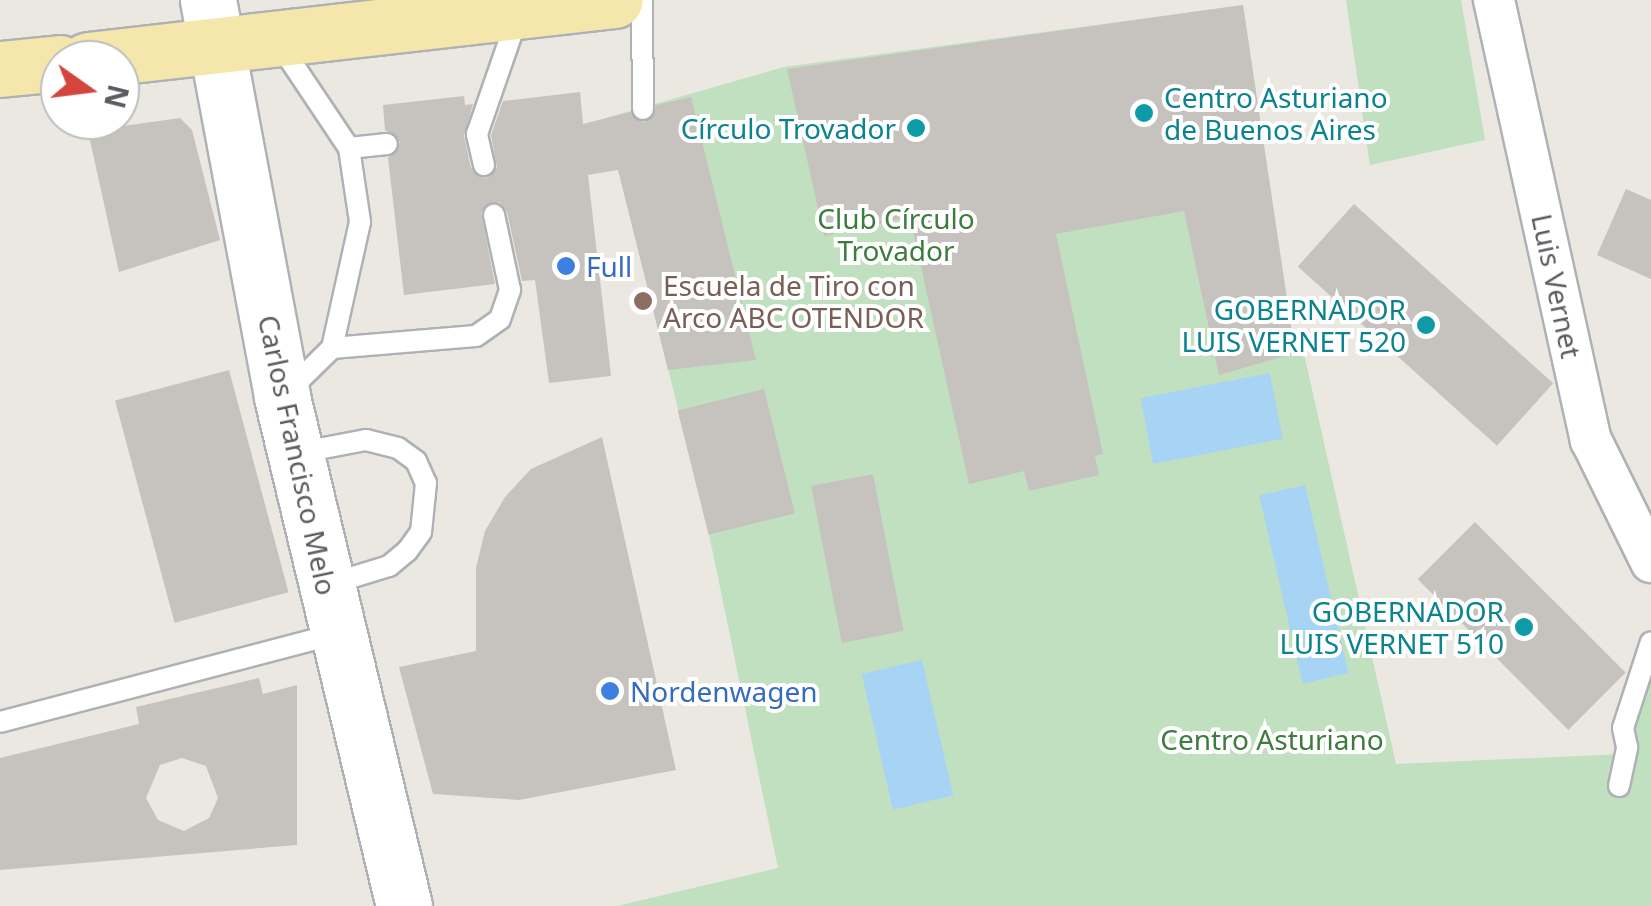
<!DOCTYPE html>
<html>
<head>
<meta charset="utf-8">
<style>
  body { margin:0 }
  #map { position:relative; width:1651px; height:906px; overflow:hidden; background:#eae8e1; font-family:"Noto Sans",sans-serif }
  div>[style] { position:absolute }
  .green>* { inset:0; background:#c0e0c0 }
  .water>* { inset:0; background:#a7d4f4; transform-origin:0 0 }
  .building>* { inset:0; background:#c6c3be; transform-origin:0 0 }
  .roads { filter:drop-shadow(2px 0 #aeb1b5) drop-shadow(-2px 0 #aeb1b5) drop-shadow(0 2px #aeb1b5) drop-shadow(0 -2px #aeb1b5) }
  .lane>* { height:20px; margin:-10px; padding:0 10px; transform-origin:10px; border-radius:10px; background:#fff }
  .street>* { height:40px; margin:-20px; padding:0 20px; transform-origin:20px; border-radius:20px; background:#fff }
  .secondary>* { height:55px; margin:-27.5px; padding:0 27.5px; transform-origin:27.5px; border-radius:27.5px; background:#fff }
  .primary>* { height:55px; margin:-27.5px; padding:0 27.5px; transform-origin:27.5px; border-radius:27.5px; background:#f5e7ab }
  .dots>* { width:28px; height:28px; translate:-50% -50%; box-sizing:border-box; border:5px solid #fff; border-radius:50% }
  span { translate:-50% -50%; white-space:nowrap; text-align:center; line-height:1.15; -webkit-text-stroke:8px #fff; paint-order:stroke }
  .culture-label { font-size:28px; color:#0d838f }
  .left { translate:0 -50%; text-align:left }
  .right { translate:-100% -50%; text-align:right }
  .park-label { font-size:28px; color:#3d7b3e }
  .shop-label { font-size:28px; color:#366cbe }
  .education-label { font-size:28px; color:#785e54 }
  .street-label { font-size:28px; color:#595c60 }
  .north { position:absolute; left:40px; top:40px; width:100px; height:100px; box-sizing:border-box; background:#fff; border:2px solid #bdbebf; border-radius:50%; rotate:104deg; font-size:28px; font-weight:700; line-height:40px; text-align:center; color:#595c60 }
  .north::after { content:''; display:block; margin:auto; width:35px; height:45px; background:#d4463d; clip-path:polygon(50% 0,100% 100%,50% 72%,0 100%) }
</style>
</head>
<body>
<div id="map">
  <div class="green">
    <div style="clip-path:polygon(1346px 0,1461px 0,1485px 140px,1370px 165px)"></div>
    <div style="clip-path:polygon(1243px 5px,1295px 352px,1305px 358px,1396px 764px,1624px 754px,1651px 642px,1651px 906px,617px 906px,778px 868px,709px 534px,606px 118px,784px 67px)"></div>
  </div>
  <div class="water">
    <div style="left:1270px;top:373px;width:67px;height:132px;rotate:79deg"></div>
    <div style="left:1305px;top:485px;width:193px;height:47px;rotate:77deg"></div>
    <div style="left:922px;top:660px;width:139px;height:62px;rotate:77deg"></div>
  </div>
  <div class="building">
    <div style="clip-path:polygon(1243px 5px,1295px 353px,1219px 375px,1184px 211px,1056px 234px,1103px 454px,1095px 456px,1099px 475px,1029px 491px,1024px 471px,969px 484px,910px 217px,824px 236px,787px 69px)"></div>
    <div style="clip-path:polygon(580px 92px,583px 124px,630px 112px,644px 123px,657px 105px,691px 97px,756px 360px,668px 370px,618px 170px,588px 175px,611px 376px,549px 383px,535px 280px,522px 281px,507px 212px,499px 202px,481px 212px,495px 284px,404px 295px,388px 158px,400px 142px,385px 130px,383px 105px,464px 96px,465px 105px,473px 104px,464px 136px,471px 168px,486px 178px,497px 168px,491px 135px,503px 101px)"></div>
    <div style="clip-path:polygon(180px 118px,192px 130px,220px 240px,119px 272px,88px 131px)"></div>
    <div style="clip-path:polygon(1626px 189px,1651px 200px,1651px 279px,1597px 255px)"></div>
    <div style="left:1354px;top:204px;width:268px;height:84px;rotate:42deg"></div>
    <div style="left:229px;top:370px;width:230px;height:118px;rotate:75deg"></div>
    <div style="left:764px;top:389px;width:128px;height:89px;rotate:76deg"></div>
    <div style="clip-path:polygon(602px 437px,676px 770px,519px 800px,433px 794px,399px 667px,476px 651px,476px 568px,485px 531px,505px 497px,531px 469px)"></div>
    <div style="left:873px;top:474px;width:160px;height:63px;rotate:79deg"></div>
    <div style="left:1475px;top:522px;width:213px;height:81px;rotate:45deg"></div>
    <div style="clip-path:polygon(evenodd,259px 678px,263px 694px,297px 685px,297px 845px,0 870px,0 758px,139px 724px,136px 707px,259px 678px,182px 758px,206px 766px,218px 798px,209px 818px,184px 831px,158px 820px,146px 798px,160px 765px,182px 758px)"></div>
  </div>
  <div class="roads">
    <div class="lane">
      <div style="left:642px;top:0;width:109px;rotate:89.5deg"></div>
      <div style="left:278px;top:42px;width:128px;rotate:56.2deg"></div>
      <div style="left:349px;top:148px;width:75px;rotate:81.5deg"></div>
      <div style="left:360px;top:222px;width:129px;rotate:102.5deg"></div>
      <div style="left:332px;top:348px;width:64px;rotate:135.6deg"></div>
      <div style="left:349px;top:148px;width:38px;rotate:-6deg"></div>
      <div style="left:484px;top:165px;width:32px;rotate:-103deg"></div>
      <div style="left:477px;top:134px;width:128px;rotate:-70.9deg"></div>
      <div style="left:332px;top:348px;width:144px;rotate:-4.8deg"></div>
      <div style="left:476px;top:336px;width:29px;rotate:-35deg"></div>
      <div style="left:500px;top:319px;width:31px;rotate:-71deg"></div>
      <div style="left:510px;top:290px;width:77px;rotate:-102deg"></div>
      <div style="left:297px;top:453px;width:70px;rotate:-10.7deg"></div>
      <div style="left:366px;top:440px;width:33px;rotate:14deg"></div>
      <div style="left:398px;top:448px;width:22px;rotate:36deg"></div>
      <div style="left:416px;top:461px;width:24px;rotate:66deg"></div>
      <div style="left:426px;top:483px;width:49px;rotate:95.8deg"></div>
      <div style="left:421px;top:532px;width:24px;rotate:126deg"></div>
      <div style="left:407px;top:551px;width:23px;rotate:140deg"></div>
      <div style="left:389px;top:566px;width:65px;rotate:163deg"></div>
      <div style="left:0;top:722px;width:347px;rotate:-14.7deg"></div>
      <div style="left:1619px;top:786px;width:40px;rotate:-78deg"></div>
      <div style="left:1627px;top:747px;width:19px;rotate:-102deg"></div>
      <div style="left:1623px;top:728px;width:90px;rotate:-72deg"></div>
    </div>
    <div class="street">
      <div style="left:1494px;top:0;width:451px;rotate:77.6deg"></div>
      <div style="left:1591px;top:440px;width:136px;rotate:63.8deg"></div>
    </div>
    <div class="secondary">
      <div style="left:208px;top:0;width:404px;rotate:79.4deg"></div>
      <div style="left:282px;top:397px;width:523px;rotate:76.52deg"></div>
    </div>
    <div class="primary">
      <div style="left:88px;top:60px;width:530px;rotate:-6.5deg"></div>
      <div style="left:0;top:69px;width:60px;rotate:-5.7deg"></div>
    </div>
  </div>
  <div class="dots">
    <div style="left:1144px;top:113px;background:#0f9aa8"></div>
    <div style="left:916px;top:128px;background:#0f9aa8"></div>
    <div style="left:566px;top:266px;background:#3f7fe0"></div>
    <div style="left:643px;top:301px;background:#8d6e63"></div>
    <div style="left:1426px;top:325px;background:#0f9aa8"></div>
    <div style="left:1524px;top:627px;background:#0f9aa8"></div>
    <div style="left:610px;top:691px;background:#3f7fe0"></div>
  </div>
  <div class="culture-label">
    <span class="left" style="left:1164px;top:113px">Centro Asturiano<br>de Buenos Aires</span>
    <span class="right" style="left:896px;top:128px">Círculo Trovador</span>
    <span class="right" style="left:1406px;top:325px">GOBERNADOR<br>LUIS VERNET 520</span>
    <span class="right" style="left:1504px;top:627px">GOBERNADOR<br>LUIS VERNET 510</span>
  </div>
  <div class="park-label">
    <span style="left:896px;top:234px">Club Círculo<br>Trovador</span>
    <span style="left:1272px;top:739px">Centro Asturiano</span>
  </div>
  <div class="shop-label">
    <span class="left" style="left:586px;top:266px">Full</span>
    <span class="left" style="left:630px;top:691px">Nordenwagen</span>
  </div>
  <div class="education-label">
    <span class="left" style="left:663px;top:301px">Escuela de Tiro con<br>Arco ABC OTENDOR</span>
  </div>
  <div class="street-label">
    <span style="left:1557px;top:286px;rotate:78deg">Luis Vernet</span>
    <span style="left:298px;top:455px;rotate:78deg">Carlos Francisco Melo</span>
  </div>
  <div class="north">N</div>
</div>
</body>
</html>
